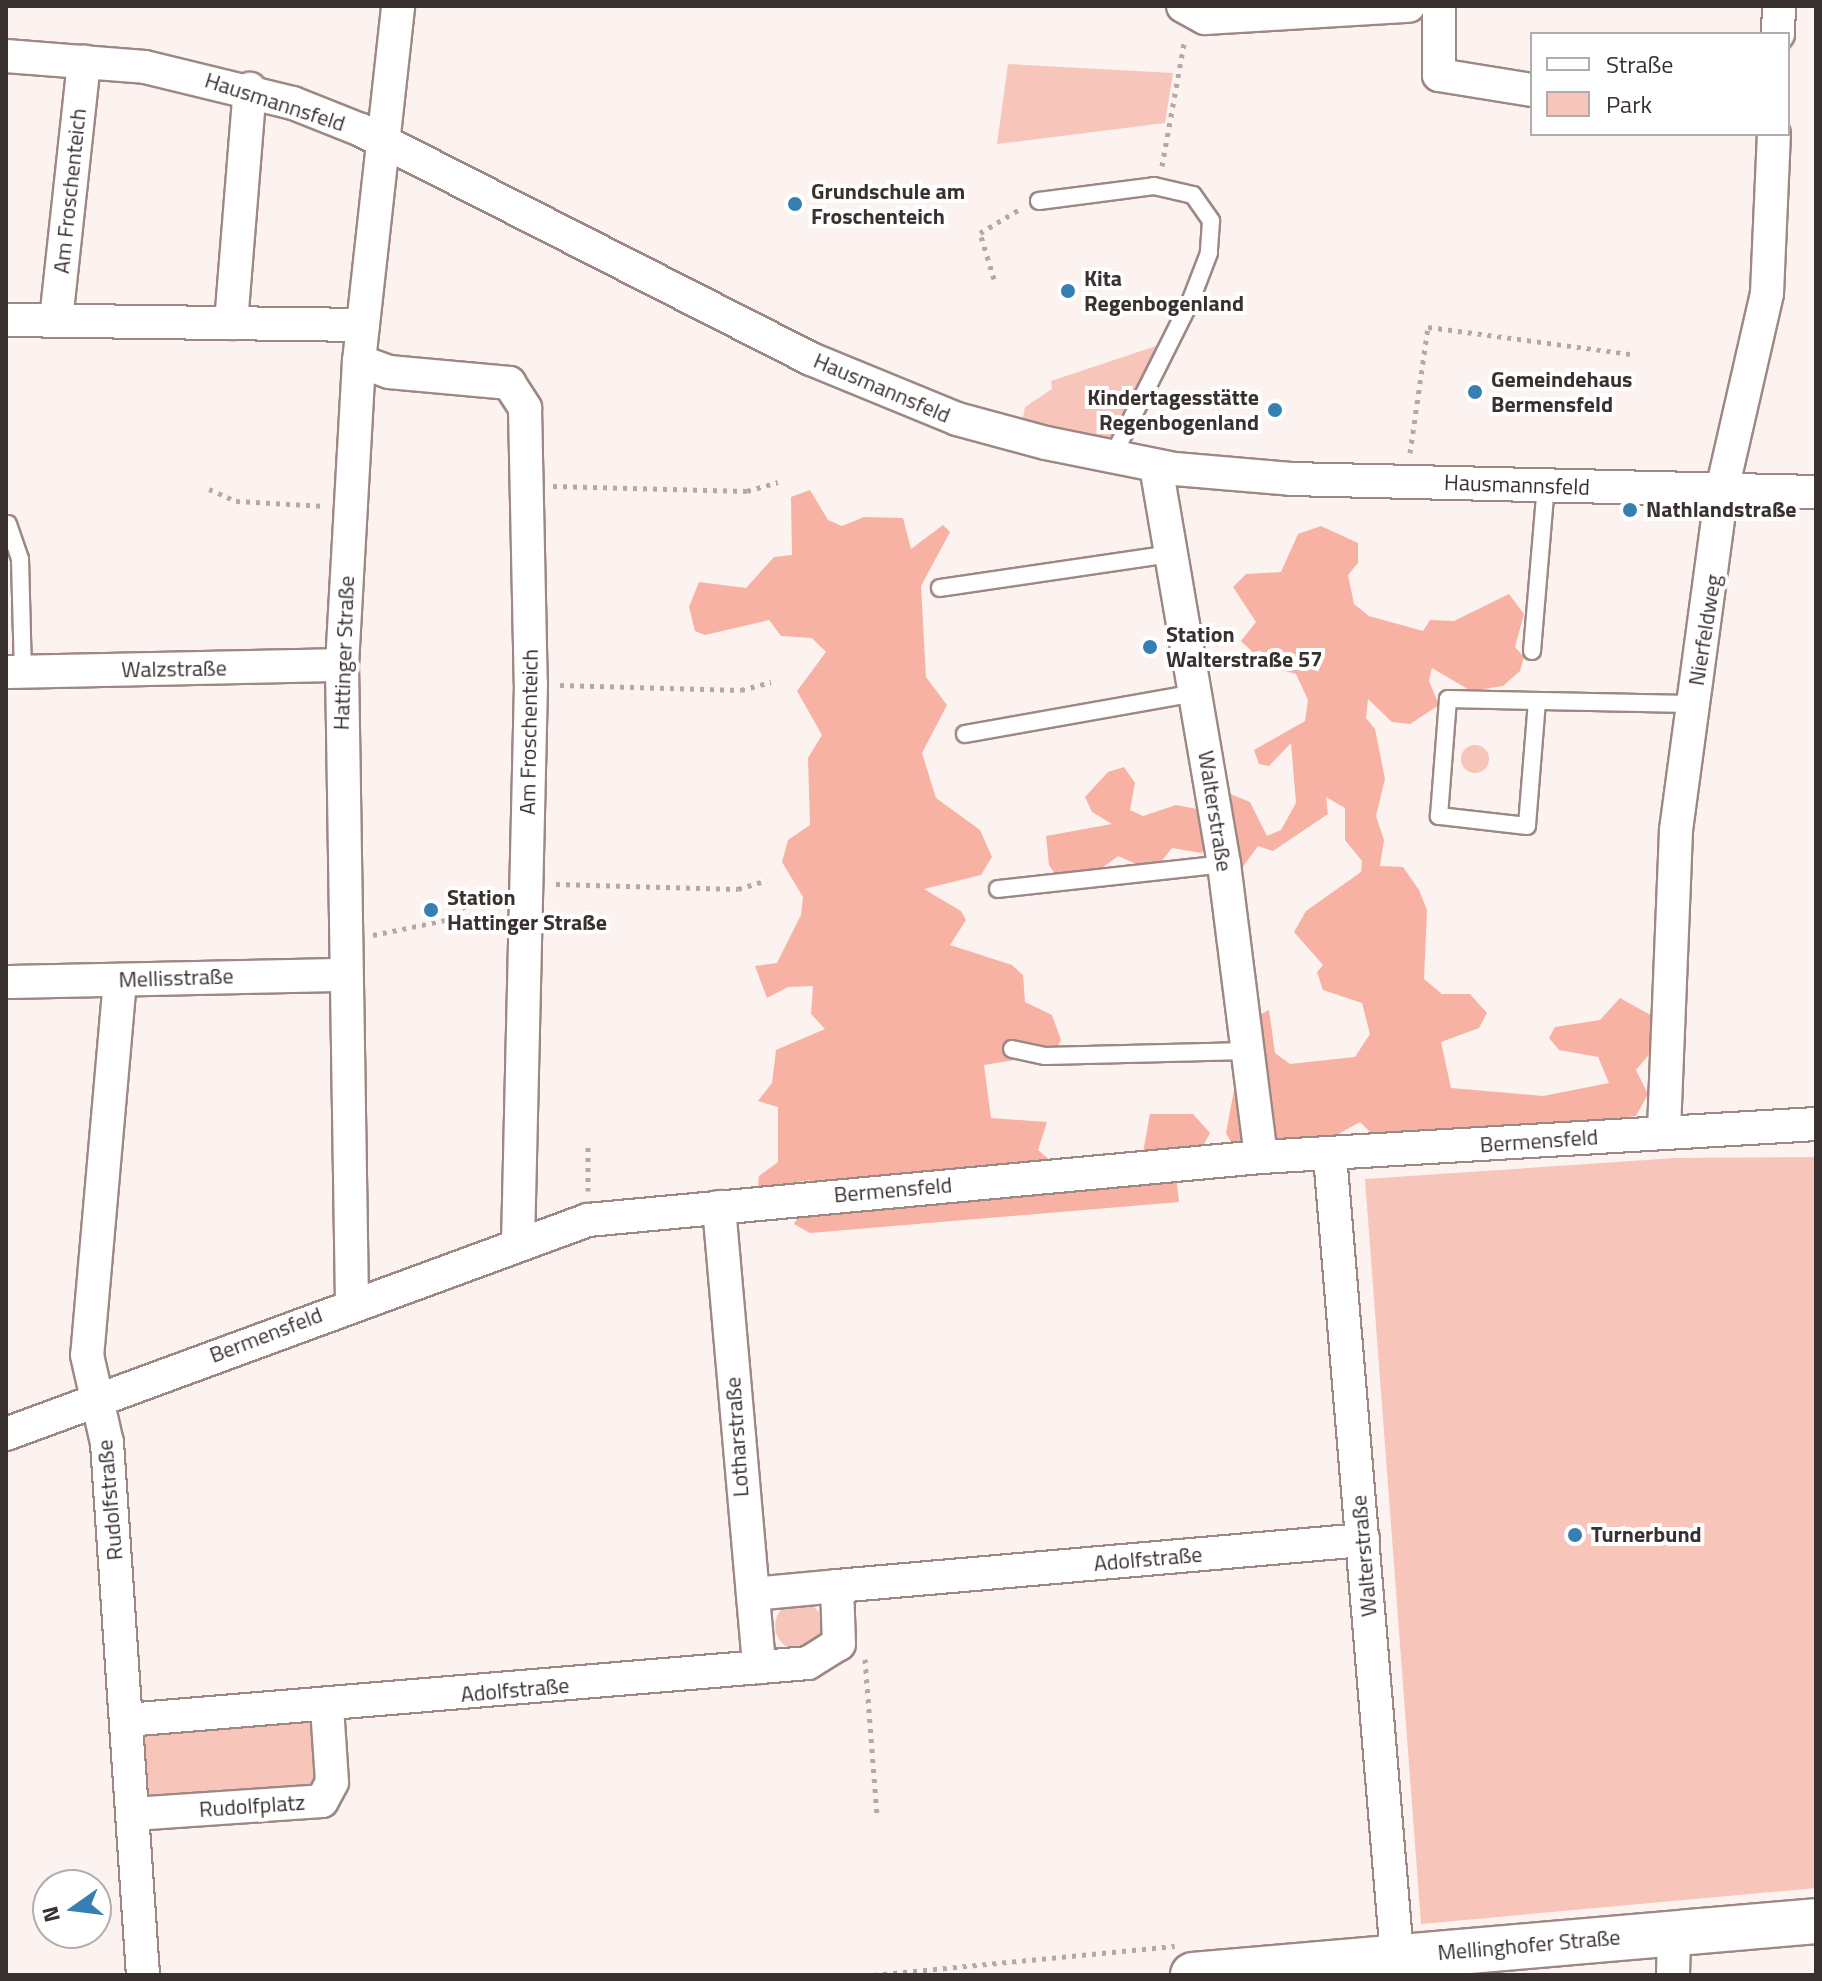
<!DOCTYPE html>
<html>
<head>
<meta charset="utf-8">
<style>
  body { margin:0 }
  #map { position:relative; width:1822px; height:1981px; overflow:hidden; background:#fcf2f0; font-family:"Titillium Web",sans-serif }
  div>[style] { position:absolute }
  .green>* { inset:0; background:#f7c5ba; transform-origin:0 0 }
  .round { border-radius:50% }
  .forest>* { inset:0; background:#f7b2a3 }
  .path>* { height:5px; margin-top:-2.5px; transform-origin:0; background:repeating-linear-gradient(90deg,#b3aaa8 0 4px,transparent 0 10px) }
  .roads { filter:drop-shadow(2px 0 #9d8884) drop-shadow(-2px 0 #9d8884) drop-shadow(0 2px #9d8884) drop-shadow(0 -2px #9d8884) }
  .lane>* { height:16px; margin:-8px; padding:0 8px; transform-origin:8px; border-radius:8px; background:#fff }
  .street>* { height:32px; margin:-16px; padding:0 16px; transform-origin:16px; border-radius:16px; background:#fff }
  .secondary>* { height:44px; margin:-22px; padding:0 22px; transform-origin:22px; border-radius:22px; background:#fff }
  .dots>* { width:22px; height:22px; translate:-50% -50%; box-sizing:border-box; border:4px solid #fff; border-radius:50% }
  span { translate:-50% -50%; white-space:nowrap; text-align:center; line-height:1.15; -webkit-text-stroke:8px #fff; paint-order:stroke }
  .street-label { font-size:22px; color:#39312f }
  .poi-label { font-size:22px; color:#39312f; font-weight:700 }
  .left { translate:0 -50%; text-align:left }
  .right { translate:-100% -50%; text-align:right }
  .frame { position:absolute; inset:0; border:8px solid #39312f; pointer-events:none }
  .legend { position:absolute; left:1530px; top:32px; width:260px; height:104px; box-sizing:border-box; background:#fff; border:2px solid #b0adac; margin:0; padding:10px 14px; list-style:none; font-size:24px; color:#39312f }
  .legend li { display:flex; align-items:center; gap:16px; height:40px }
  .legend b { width:40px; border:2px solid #b0adac }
  .north { position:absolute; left:32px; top:1869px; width:80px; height:80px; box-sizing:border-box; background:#fff; border:2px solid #b0adac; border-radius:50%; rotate:256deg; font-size:22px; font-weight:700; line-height:32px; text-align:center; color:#39312f }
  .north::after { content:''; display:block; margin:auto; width:28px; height:36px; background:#367fb3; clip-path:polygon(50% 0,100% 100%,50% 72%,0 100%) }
</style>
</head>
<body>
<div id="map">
  <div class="green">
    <div style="clip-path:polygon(1008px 64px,1173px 73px,1165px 123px,997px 144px)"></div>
    <div style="clip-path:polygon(1162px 344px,1111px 443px,1022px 422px,1025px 407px,1052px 389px,1051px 381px)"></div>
    <div class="round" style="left:1461px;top:745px;width:28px;height:28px"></div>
    <div style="clip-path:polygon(1816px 1157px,1816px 1888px,1421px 1924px,1365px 1179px,1676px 1158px)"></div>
    <div class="round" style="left:775px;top:1602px;width:48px;height:48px"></div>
    <div style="left:327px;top:1706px;width:84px;height:200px;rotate:87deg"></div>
  </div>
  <div class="forest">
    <div style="clip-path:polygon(810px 490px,828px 520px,842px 526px,864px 517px,903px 518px,911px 549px,943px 525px,950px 532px,921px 586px,926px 677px,947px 705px,922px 753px,936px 798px,980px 830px,992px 857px,981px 875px,924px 889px,961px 911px,966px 920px,950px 945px,1012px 965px,1023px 975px,1025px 1002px,1052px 1015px,1061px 1040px,1053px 1054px,984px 1065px,991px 1118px,1047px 1122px,1038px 1150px,1050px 1160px,1142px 1158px,1150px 1114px,1193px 1114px,1210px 1133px,1203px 1146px,1174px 1157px,1179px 1202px,810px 1233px,794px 1224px,814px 1190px,810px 1180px,758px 1188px,759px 1176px,778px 1162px,778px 1107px,758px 1101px,772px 1083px,776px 1050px,825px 1029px,811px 1014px,813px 986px,788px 987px,767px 998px,755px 966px,777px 963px,801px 915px,803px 897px,782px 862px,788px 840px,810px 825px,808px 758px,822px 735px,797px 691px,826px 652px,812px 638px,781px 636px,769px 620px,705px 635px,695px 631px,689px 607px,699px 582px,746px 588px,774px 557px,792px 555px,791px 497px)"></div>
    <div style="clip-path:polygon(1321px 526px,1358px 543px,1358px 563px,1348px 575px,1354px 604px,1369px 616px,1423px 631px,1430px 620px,1454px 621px,1509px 594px,1524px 614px,1515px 647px,1524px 657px,1520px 671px,1503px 686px,1471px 691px,1432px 668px,1429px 681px,1439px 705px,1410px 724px,1392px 722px,1368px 699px,1366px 718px,1375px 729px,1385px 779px,1376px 816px,1384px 840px,1380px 866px,1403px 867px,1419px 890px,1427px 910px,1424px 979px,1442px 994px,1470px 994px,1487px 1013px,1479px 1028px,1441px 1042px,1451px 1088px,1543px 1096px,1609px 1083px,1598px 1057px,1559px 1050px,1549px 1038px,1555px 1027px,1600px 1020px,1620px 998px,1654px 1017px,1653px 1050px,1636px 1070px,1648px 1094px,1636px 1116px,1380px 1142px,1360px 1122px,1315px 1147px,1236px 1151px,1226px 1133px,1237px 1074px,1231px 1057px,1256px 1017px,1269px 1010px,1275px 1053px,1290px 1064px,1355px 1057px,1370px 1034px,1362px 1003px,1323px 990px,1317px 972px,1323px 965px,1294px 932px,1306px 911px,1361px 872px,1362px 861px,1345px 840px,1345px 808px,1326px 797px,1328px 814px,1273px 851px,1258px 846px,1237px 875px,1208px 846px,1201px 853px,1172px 848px,1160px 863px,1143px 867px,1118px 856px,1088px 879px,1058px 878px,1049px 865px,1046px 836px,1112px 824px,1092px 812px,1085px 797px,1108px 772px,1124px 767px,1135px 783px,1130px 810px,1143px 816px,1176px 805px,1202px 810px,1223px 791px,1250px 802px,1267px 836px,1281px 830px,1296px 803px,1291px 743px,1269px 766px,1259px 764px,1254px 750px,1305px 721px,1308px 700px,1296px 674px,1267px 666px,1241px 641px,1256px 622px,1233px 587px,1246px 574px,1281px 572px,1298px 534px)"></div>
  </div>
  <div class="path">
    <div style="left:1162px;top:166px;width:130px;rotate:-79.8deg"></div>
    <div style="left:994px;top:279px;width:48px;rotate:-106.9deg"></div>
    <div style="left:980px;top:233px;width:47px;rotate:-31deg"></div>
    <div style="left:1410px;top:453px;width:127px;rotate:-81.9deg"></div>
    <div style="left:1428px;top:327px;width:205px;rotate:7.6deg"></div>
    <div style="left:553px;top:486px;width:194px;rotate:1.5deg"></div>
    <div style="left:747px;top:491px;width:32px;rotate:-16deg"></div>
    <div style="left:209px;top:489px;width:30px;rotate:24deg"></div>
    <div style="left:236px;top:501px;width:89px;rotate:3.2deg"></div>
    <div style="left:560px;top:685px;width:181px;rotate:1.6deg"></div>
    <div style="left:741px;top:690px;width:31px;rotate:-15deg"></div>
    <div style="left:556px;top:884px;width:182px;rotate:1.6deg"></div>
    <div style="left:738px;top:889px;width:30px;rotate:-17deg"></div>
    <div style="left:373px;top:935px;width:75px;rotate:-11.6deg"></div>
    <div style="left:446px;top:920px;width:37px;rotate:-36deg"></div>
    <div style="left:476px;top:898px;width:23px;rotate:-2deg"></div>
    <div style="left:588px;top:1147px;width:44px;rotate:90deg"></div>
    <div style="left:865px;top:1659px;width:155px;rotate:85.6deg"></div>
    <div style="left:873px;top:1975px;width:303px;rotate:-5.5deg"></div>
  </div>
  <div class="roads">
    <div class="lane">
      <div style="left:1039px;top:201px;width:116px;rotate:-7.4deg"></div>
      <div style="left:1154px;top:186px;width:40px;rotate:13deg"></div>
      <div style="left:1193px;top:195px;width:32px;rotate:55deg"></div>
      <div style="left:1211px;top:221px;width:32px;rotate:94deg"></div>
      <div style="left:1209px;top:253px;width:50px;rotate:111deg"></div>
      <div style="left:1191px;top:300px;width:177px;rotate:116.6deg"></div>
      <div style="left:8px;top:524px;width:37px;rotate:71deg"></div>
      <div style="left:20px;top:559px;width:113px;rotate:88.5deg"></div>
      <div style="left:940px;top:588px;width:233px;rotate:-8.4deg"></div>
      <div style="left:1532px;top:651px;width:167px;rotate:-85.2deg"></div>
      <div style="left:1537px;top:701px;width:125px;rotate:94.6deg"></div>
      <div style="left:1527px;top:826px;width:89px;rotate:-173.5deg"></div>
      <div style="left:1439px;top:816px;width:117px;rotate:-85.6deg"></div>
      <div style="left:1448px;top:699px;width:89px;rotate:1.3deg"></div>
      <div style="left:1537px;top:701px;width:157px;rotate:1.1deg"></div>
      <div style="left:965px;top:734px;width:234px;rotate:-10.1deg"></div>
      <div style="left:998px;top:889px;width:227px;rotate:-6.3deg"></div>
      <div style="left:1012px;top:1049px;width:34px;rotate:12deg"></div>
      <div style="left:1045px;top:1056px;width:203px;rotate:-1.4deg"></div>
    </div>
    <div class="street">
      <div style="left:1183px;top:6px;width:25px;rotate:29deg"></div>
      <div style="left:1205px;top:18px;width:204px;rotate:-3.4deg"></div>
      <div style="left:1439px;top:6px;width:69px;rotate:90deg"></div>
      <div style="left:1439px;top:75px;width:94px;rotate:9.2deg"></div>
      <div style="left:1778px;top:34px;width:28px;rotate:-88deg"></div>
      <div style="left:6px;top:56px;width:139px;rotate:4.5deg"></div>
      <div style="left:145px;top:67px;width:152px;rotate:13.7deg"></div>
      <div style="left:293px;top:103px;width:73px;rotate:21.7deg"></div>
      <div style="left:361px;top:130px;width:505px;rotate:26.97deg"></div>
      <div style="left:811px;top:359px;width:158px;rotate:22.3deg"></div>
      <div style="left:957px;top:419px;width:92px;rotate:15.1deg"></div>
      <div style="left:1046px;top:443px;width:132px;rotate:11.4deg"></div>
      <div style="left:1175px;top:469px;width:116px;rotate:4.9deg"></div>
      <div style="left:1291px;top:479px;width:525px;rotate:1.42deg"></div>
      <div style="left:6px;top:320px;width:357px;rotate:0.8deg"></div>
      <div style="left:56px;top:320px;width:260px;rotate:-83.8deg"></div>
      <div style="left:231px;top:323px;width:235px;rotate:-85.4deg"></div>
      <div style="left:359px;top:361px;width:32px;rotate:20deg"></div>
      <div style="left:389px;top:372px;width:121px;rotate:5.2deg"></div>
      <div style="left:509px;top:383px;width:30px;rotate:57deg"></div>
      <div style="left:525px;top:408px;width:276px;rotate:88.8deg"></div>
      <div style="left:531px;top:684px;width:558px;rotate:91.33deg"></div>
      <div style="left:1156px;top:466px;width:404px;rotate:80.3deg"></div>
      <div style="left:1224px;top:864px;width:295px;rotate:82.8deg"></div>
      <div style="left:6px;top:672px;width:336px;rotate:-1.2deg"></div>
      <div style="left:120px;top:980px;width:376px;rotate:95deg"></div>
      <div style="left:87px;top:1355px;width:90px;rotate:77.2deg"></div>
      <div style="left:107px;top:1443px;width:533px;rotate:86.13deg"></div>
      <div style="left:6px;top:982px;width:339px;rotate:-1.2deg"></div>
      <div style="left:1664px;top:1130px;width:300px;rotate:-87.7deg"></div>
      <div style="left:1676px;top:830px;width:343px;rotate:-82.3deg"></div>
      <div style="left:1722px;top:490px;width:202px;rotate:-77.1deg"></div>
      <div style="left:1767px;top:293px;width:159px;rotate:-87.5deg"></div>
      <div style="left:1330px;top:1156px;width:803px;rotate:85.21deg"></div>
      <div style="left:719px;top:1207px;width:462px;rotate:85deg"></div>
      <div style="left:352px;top:1302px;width:637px;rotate:-90.9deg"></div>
      <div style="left:342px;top:665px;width:304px;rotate:-86.8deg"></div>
      <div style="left:359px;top:361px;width:357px;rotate:-83.7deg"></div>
      <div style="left:6px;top:1434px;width:620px;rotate:-20.19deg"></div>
      <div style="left:588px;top:1220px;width:676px;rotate:-5.35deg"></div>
      <div style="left:1261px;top:1157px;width:556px;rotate:-3.4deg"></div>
      <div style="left:753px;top:1594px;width:84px;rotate:-5.4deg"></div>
      <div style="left:127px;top:1720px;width:683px;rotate:-4.78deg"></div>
      <div style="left:808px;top:1663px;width:36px;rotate:-32deg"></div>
      <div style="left:839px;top:1644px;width:58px;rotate:-92deg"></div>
      <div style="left:837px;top:1586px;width:528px;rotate:-5deg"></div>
      <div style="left:133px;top:1814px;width:189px;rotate:-3.9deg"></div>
      <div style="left:322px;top:1801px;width:21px;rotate:-62deg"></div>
      <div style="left:332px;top:1782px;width:76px;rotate:-93.8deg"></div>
      <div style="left:1673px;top:1975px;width:42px;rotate:-88.6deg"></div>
    </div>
    <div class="secondary">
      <div style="left:1193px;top:1975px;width:625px;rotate:-4.95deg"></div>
    </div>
  </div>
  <div class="dots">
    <div style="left:795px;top:204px;background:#367fb3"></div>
    <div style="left:1068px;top:291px;background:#367fb3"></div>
    <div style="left:1475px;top:392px;background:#367fb3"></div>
    <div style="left:1275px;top:410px;background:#367fb3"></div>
    <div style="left:1630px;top:510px;background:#367fb3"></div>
    <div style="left:1150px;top:647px;background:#367fb3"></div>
    <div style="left:431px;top:910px;background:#367fb3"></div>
    <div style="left:1575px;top:1535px;background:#367fb3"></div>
  </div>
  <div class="street-label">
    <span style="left:275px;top:102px;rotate:18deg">Hausmannsfeld</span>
    <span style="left:70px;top:191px;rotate:-84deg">Am Froschenteich</span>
    <span style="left:882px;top:388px;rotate:23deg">Hausmannsfeld</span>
    <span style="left:1517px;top:485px;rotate:2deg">Hausmannsfeld</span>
    <span style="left:1705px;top:630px;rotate:-81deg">Nierfeldweg</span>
    <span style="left:344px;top:653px;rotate:-88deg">Hattinger Straße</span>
    <span style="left:174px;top:669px;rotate:-1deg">Walzstraße</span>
    <span style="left:529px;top:732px;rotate:-89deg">Am Froschenteich</span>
    <span style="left:1215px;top:811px;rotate:81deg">Walterstraße</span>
    <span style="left:176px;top:978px;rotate:-2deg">Mellisstraße</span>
    <span style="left:1539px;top:1141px;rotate:-4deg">Bermensfeld</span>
    <span style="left:893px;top:1190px;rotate:-5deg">Bermensfeld</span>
    <span style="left:266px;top:1335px;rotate:-21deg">Bermensfeld</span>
    <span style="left:737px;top:1437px;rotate:-94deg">Lotharstraße</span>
    <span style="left:110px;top:1500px;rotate:-95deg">Rudolfstraße</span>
    <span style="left:1364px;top:1556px;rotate:-95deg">Walterstraße</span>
    <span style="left:1148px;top:1559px;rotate:-5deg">Adolfstraße</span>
    <span style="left:515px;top:1690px;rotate:-5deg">Adolfstraße</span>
    <span style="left:252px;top:1806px;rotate:-4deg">Rudolfplatz</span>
    <span style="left:1529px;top:1945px;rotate:-5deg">Mellinghofer Straße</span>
  </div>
  <div class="poi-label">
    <span class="left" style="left:811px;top:204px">Grundschule am<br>Froschenteich</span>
    <span class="left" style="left:1084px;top:291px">Kita<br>Regenbogenland</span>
    <span class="left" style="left:1491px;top:392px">Gemeindehaus<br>Bermensfeld</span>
    <span class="right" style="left:1259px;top:410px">Kindertagesstätte<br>Regenbogenland</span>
    <span class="left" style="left:1646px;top:510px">Nathlandstraße</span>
    <span class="left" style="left:1166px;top:647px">Station<br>Walterstraße 57</span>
    <span class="left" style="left:447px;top:910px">Station<br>Hattinger Straße</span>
    <span class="left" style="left:1591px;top:1535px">Turnerbund</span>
  </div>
  <div class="frame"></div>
  <ul class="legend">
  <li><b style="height:10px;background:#fff"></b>Straße</li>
  <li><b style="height:22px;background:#f7c5ba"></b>Park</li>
  </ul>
  <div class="north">N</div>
</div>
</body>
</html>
